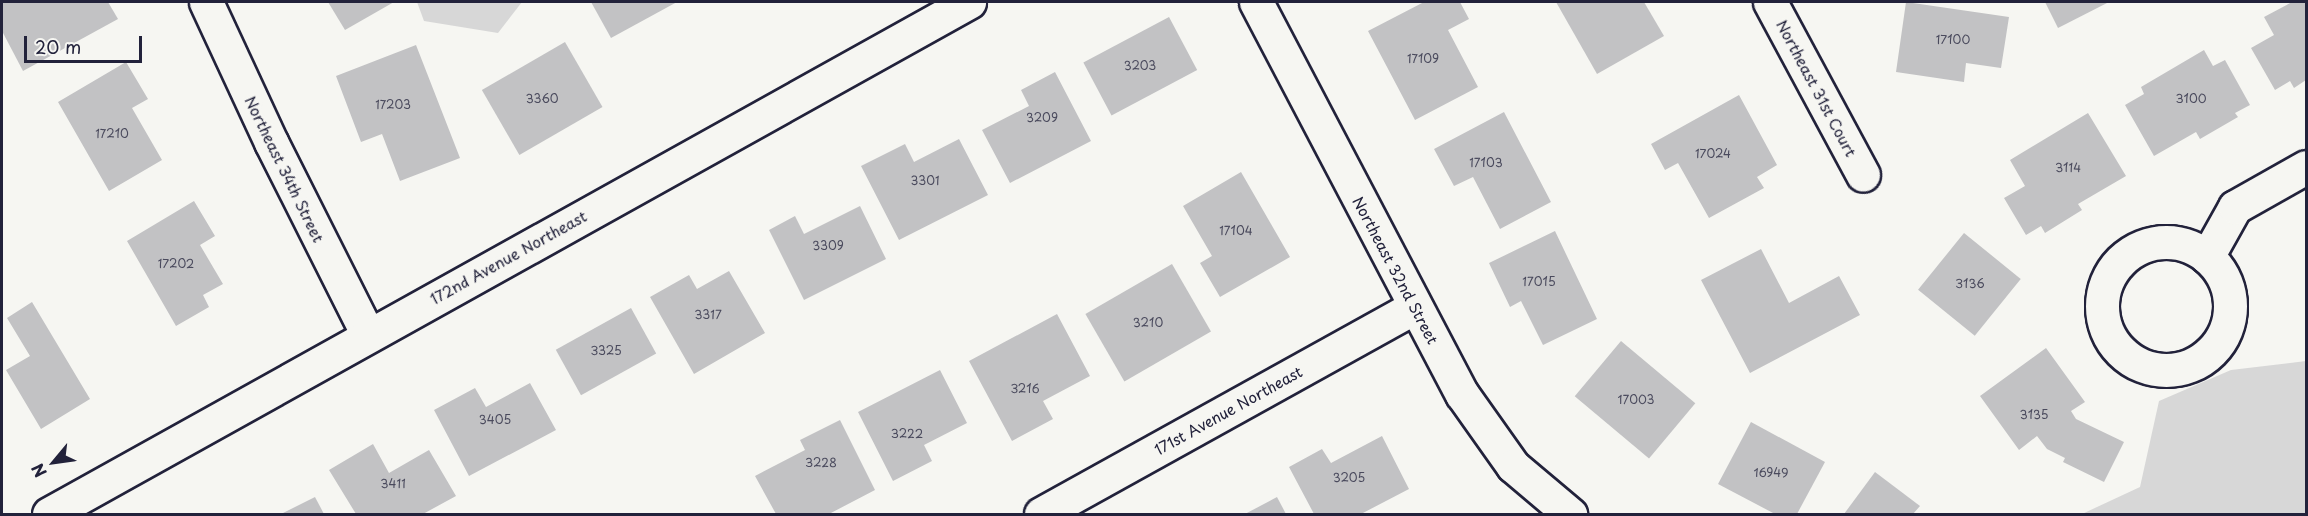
<!DOCTYPE html>
<html>
<head>
<meta charset="utf-8">
<style>
  body { margin:0 }
  #map { position:relative; width:2308px; height:516px; overflow:hidden; background:#f6f6f2; font-family:"Playpen Sans",sans-serif }
  div>[style] { position:absolute }
  .green>* { inset:0; background:#d7d7d7 }
  .building>* { inset:0; background:#c2c2c4; transform-origin:0 0 }
  .roads { filter:drop-shadow(2px 0 #22223b) drop-shadow(-2px 0 #22223b) drop-shadow(0 2px #22223b) drop-shadow(0 -2px #22223b) }
  .minor>* { height:33px; margin:-16.5px; padding:0 16.5px; transform-origin:16.5px; border-radius:16.5px; background:#f6f6f2 }
  .minor>.ring { margin:-16.5px; padding:0; box-sizing:content-box; background:none; border:33px solid #f6f6f2; border-radius:50% }
  .tertiary>* { height:33px; margin:-16.5px; padding:0 16.5px; transform-origin:16.5px; border-radius:16.5px; background:#f6f6f2 }
  span { translate:-50% -50%; white-space:nowrap; text-align:center; line-height:1.15; -webkit-text-stroke:6px #f6f6f2; paint-order:stroke }
  .number-label { font-size:12px; color:#4a4a5d }
  .number-label span { -webkit-text-stroke-width:0 }
  .street-label { font-size:15px; color:#22223b }
  .frame { position:absolute; inset:0; border:3px solid #22223b; pointer-events:none }
  .north { position:absolute; left:24px; top:432px; width:60px; height:60px; -webkit-text-stroke:4px #f6f6f2; paint-order:stroke; rotate:241deg; font-size:16px; font-weight:700; line-height:24px; text-align:center; color:#22223b }
  .north::after { content:''; display:block; margin:auto; width:21px; height:27px; background:#22223b; clip-path:polygon(50% 0,100% 100%,50% 72%,0 100%) }
  .scale { position:absolute; left:24px; top:36px; width:118px; height:27px; box-sizing:border-box; border:3px solid #22223b; border-top:0; padding-left:8px; font-size:18px; line-height:21px; white-space:nowrap; color:#22223b; -webkit-text-stroke:4px #f6f6f2; paint-order:stroke }
</style>
</head>
<body>
<div id="map">
  <div class="green">
    <div style="clip-path:polygon(417px 2px,522px 2px,498px 33px,424px 21px)"></div>
    <div style="clip-path:polygon(2306px 361px,2306px 514px,2082px 514px,2140px 487px,2159px 401px,2231px 370px)"></div>
  </div>
  <div class="building">
    <div style="clip-path:polygon(2px 2px,108px 2px,118px 19px,23px 71px,2px 31px)"></div>
    <div style="clip-path:polygon(328px 2px,394px 2px,345px 30px)"></div>
    <div style="clip-path:polygon(591px 2px,677px 2px,611px 38px)"></div>
    <div style="clip-path:polygon(1424px 2px,1460px 2px,1469px 19px,1448px 30px,1478px 87px,1415px 120px,1368px 31px)"></div>
    <div style="clip-path:polygon(1556px 2px,1644px 2px,1664px 36px,1597px 74px)"></div>
    <div style="clip-path:polygon(1906px 2px,2009px 17px,2001px 68px,1966px 63px,1964px 82px,1896px 72px)"></div>
    <div style="clip-path:polygon(2045px 2px,2109px 2px,2058px 28px)"></div>
    <div style="clip-path:polygon(2292px 2px,2306px 2px,2306px 80px,2294px 88px,2290px 81px,2275px 90px,2251px 48px,2274px 35px,2264px 17px)"></div>
    <div style="left:1169px;top:17px;width:60px;height:97px;rotate:62deg"></div>
    <div style="left:565px;top:42px;width:75px;height:96px;rotate:60deg"></div>
    <div style="clip-path:polygon(416px 45px,460px 158px,400px 181px,382px 134px,361px 142px,336px 76px)"></div>
    <div style="clip-path:polygon(2204px 50px,2213px 66px,2225px 60px,2250px 105px,2235px 113px,2238px 117px,2200px 139px,2196px 132px,2154px 156px,2125px 105px,2144px 94px,2141px 87px)"></div>
    <div style="clip-path:polygon(126px 62px,148px 99px,132px 108px,162px 160px,109px 191px,58px 102px)"></div>
    <div style="clip-path:polygon(1055px 72px,1091px 141px,1010px 183px,982px 130px,1029px 106px,1021px 90px)"></div>
    <div style="clip-path:polygon(1739px 95px,1777px 165px,1757px 177px,1764px 188px,1709px 218px,1678px 163px,1665px 170px,1651px 144px)"></div>
    <div style="clip-path:polygon(1504px 112px,1551px 202px,1500px 229px,1473px 177px,1454px 186px,1434px 149px)"></div>
    <div style="clip-path:polygon(2088px 113px,2126px 176px,2078px 204px,2082px 210px,2045px 233px,2041px 226px,2026px 235px,2004px 198px,2025px 186px,2010px 160px)"></div>
    <div style="clip-path:polygon(959px 139px,988px 195px,899px 240px,861px 166px,905px 144px,914px 162px)"></div>
    <div style="clip-path:polygon(1241px 172px,1290px 257px,1220px 297px,1200px 263px,1212px 256px,1183px 206px)"></div>
    <div style="clip-path:polygon(194px 201px,215px 236px,200px 245px,223px 284px,203px 295px,209px 307px,176px 326px,127px 241px)"></div>
    <div style="clip-path:polygon(860px 206px,886px 259px,804px 300px,769px 230px,795px 216px,804px 234px)"></div>
    <div style="clip-path:polygon(1555px 231px,1597px 319px,1543px 345px,1521px 301px,1510px 307px,1489px 263px)"></div>
    <div style="left:1964px;top:233px;width:73px;height:73px;rotate:39deg"></div>
    <div style="clip-path:polygon(1761px 249px,1789px 303px,1839px 276px,1860px 315px,1750px 373px,1701px 280px)"></div>
    <div style="left:1172px;top:264px;width:78px;height:100px;rotate:60deg"></div>
    <div style="clip-path:polygon(729px 271px,765px 333px,694px 374px,650px 297px,689px 275px,697px 289px)"></div>
    <div style="clip-path:polygon(32px 302px,90px 399px,41px 429px,6px 370px,30px 356px,7px 318px)"></div>
    <div style="left:631px;top:308px;width:52px;height:86px;rotate:61deg"></div>
    <div style="clip-path:polygon(1057px 314px,1090px 376px,1043px 401px,1053px 419px,1012px 441px,969px 361px)"></div>
    <div style="left:1621px;top:341px;width:97px;height:72px;rotate:40deg"></div>
    <div style="clip-path:polygon(2046px 348px,2085px 402px,2071px 411px,2076px 419px,2124px 442px,2104px 482px,2063px 462px,2065px 458px,2047px 449px,2037px 436px,2019px 450px,1980px 396px)"></div>
    <div style="clip-path:polygon(940px 370px,967px 423px,924px 445px,932px 461px,893px 481px,858px 412px)"></div>
    <div style="clip-path:polygon(530px 383px,556px 430px,469px 476px,434px 410px,475px 388px,486px 407px)"></div>
    <div style="clip-path:polygon(840px 420px,875px 490px,829px 514px,776px 514px,755px 476px,805px 450px,800px 440px)"></div>
    <div style="clip-path:polygon(1751px 422px,1825px 462px,1797px 514px,1775px 514px,1718px 484px)"></div>
    <div style="clip-path:polygon(1382px 436px,1409px 489px,1361px 514px,1314px 514px,1289px 467px,1322px 449px,1331px 463px)"></div>
    <div style="clip-path:polygon(373px 444px,389px 473px,429px 450px,456px 496px,423px 514px,356px 514px,329px 470px)"></div>
    <div style="clip-path:polygon(1875px 472px,1920px 506px,1913px 514px,1844px 514px)"></div>
    <div style="clip-path:polygon(315px 497px,324px 514px,281px 514px)"></div>
    <div style="clip-path:polygon(1277px 497px,1286px 514px,1245px 514px)"></div>
  </div>
  <div class="roads">
    <div class="minor">
      <div style="left:206px;top:2px;width:154px;rotate:65.1deg"></div>
      <div style="left:271px;top:142px;width:216px;rotate:63.3deg"></div>
      <div style="left:1256px;top:2px;width:443px;rotate:62.3deg"></div>
      <div style="left:1462px;top:394px;width:88px;rotate:54.7deg"></div>
      <div style="left:1513px;top:466px;width:75px;rotate:40.1deg"></div>
      <div style="left:1770px;top:2px;width:196px;rotate:61.7deg"></div>
      <div class="ring" style="left:2102px;top:242px;width:95px;height:95px"></div>
      <div style="left:2207px;top:257px;width:57px;rotate:-60.8deg"></div>
      <div style="left:2235px;top:207px;width:81px;rotate:-29.4deg"></div>
      <div style="left:1041px;top:514px;width:427px;rotate:-29deg"></div>
    </div>
    <div class="tertiary">
      <div style="left:49px;top:514px;width:1053px;rotate:-29.1deg"></div>
    </div>
  </div>
  <div class="number-label">
    <span style="left:1953px;top:40px">17100</span>
    <span style="left:1423px;top:59px">17109</span>
    <span style="left:1140px;top:66px">3203</span>
    <span style="left:542px;top:99px">3360</span>
    <span style="left:2191px;top:99px">3100</span>
    <span style="left:393px;top:105px">17203</span>
    <span style="left:1042px;top:118px">3209</span>
    <span style="left:112px;top:134px">17210</span>
    <span style="left:1713px;top:154px">17024</span>
    <span style="left:1486px;top:163px">17103</span>
    <span style="left:2068px;top:168px">3114</span>
    <span style="left:925px;top:181px">3301</span>
    <span style="left:1236px;top:231px">17104</span>
    <span style="left:828px;top:246px">3309</span>
    <span style="left:176px;top:264px">17202</span>
    <span style="left:1539px;top:282px">17015</span>
    <span style="left:1970px;top:284px">3136</span>
    <span style="left:708px;top:315px">3317</span>
    <span style="left:1148px;top:323px">3210</span>
    <span style="left:606px;top:351px">3325</span>
    <span style="left:1025px;top:389px">3216</span>
    <span style="left:1636px;top:400px">17003</span>
    <span style="left:2034px;top:415px">3135</span>
    <span style="left:495px;top:420px">3405</span>
    <span style="left:907px;top:434px">3222</span>
    <span style="left:821px;top:463px">3228</span>
    <span style="left:1771px;top:473px">16949</span>
    <span style="left:1349px;top:478px">3205</span>
    <span style="left:393px;top:484px">3411</span>
  </div>
  <div class="street-label">
    <span style="left:1817px;top:88px;rotate:62deg">Northeast 31st Court</span>
    <span style="left:285px;top:169px;rotate:64deg">Northeast 34th Street</span>
    <span style="left:508px;top:257px;rotate:-29deg">172nd Avenue Northeast</span>
    <span style="left:1396px;top:270px;rotate:62deg">Northeast 32nd Street</span>
    <span style="left:1228px;top:410px;rotate:-29deg">171st Avenue Northeast</span>
  </div>
  <div class="frame"></div>
  <div class="north">N</div>
  <div class="scale">20 m</div>
</div>
</body>
</html>
